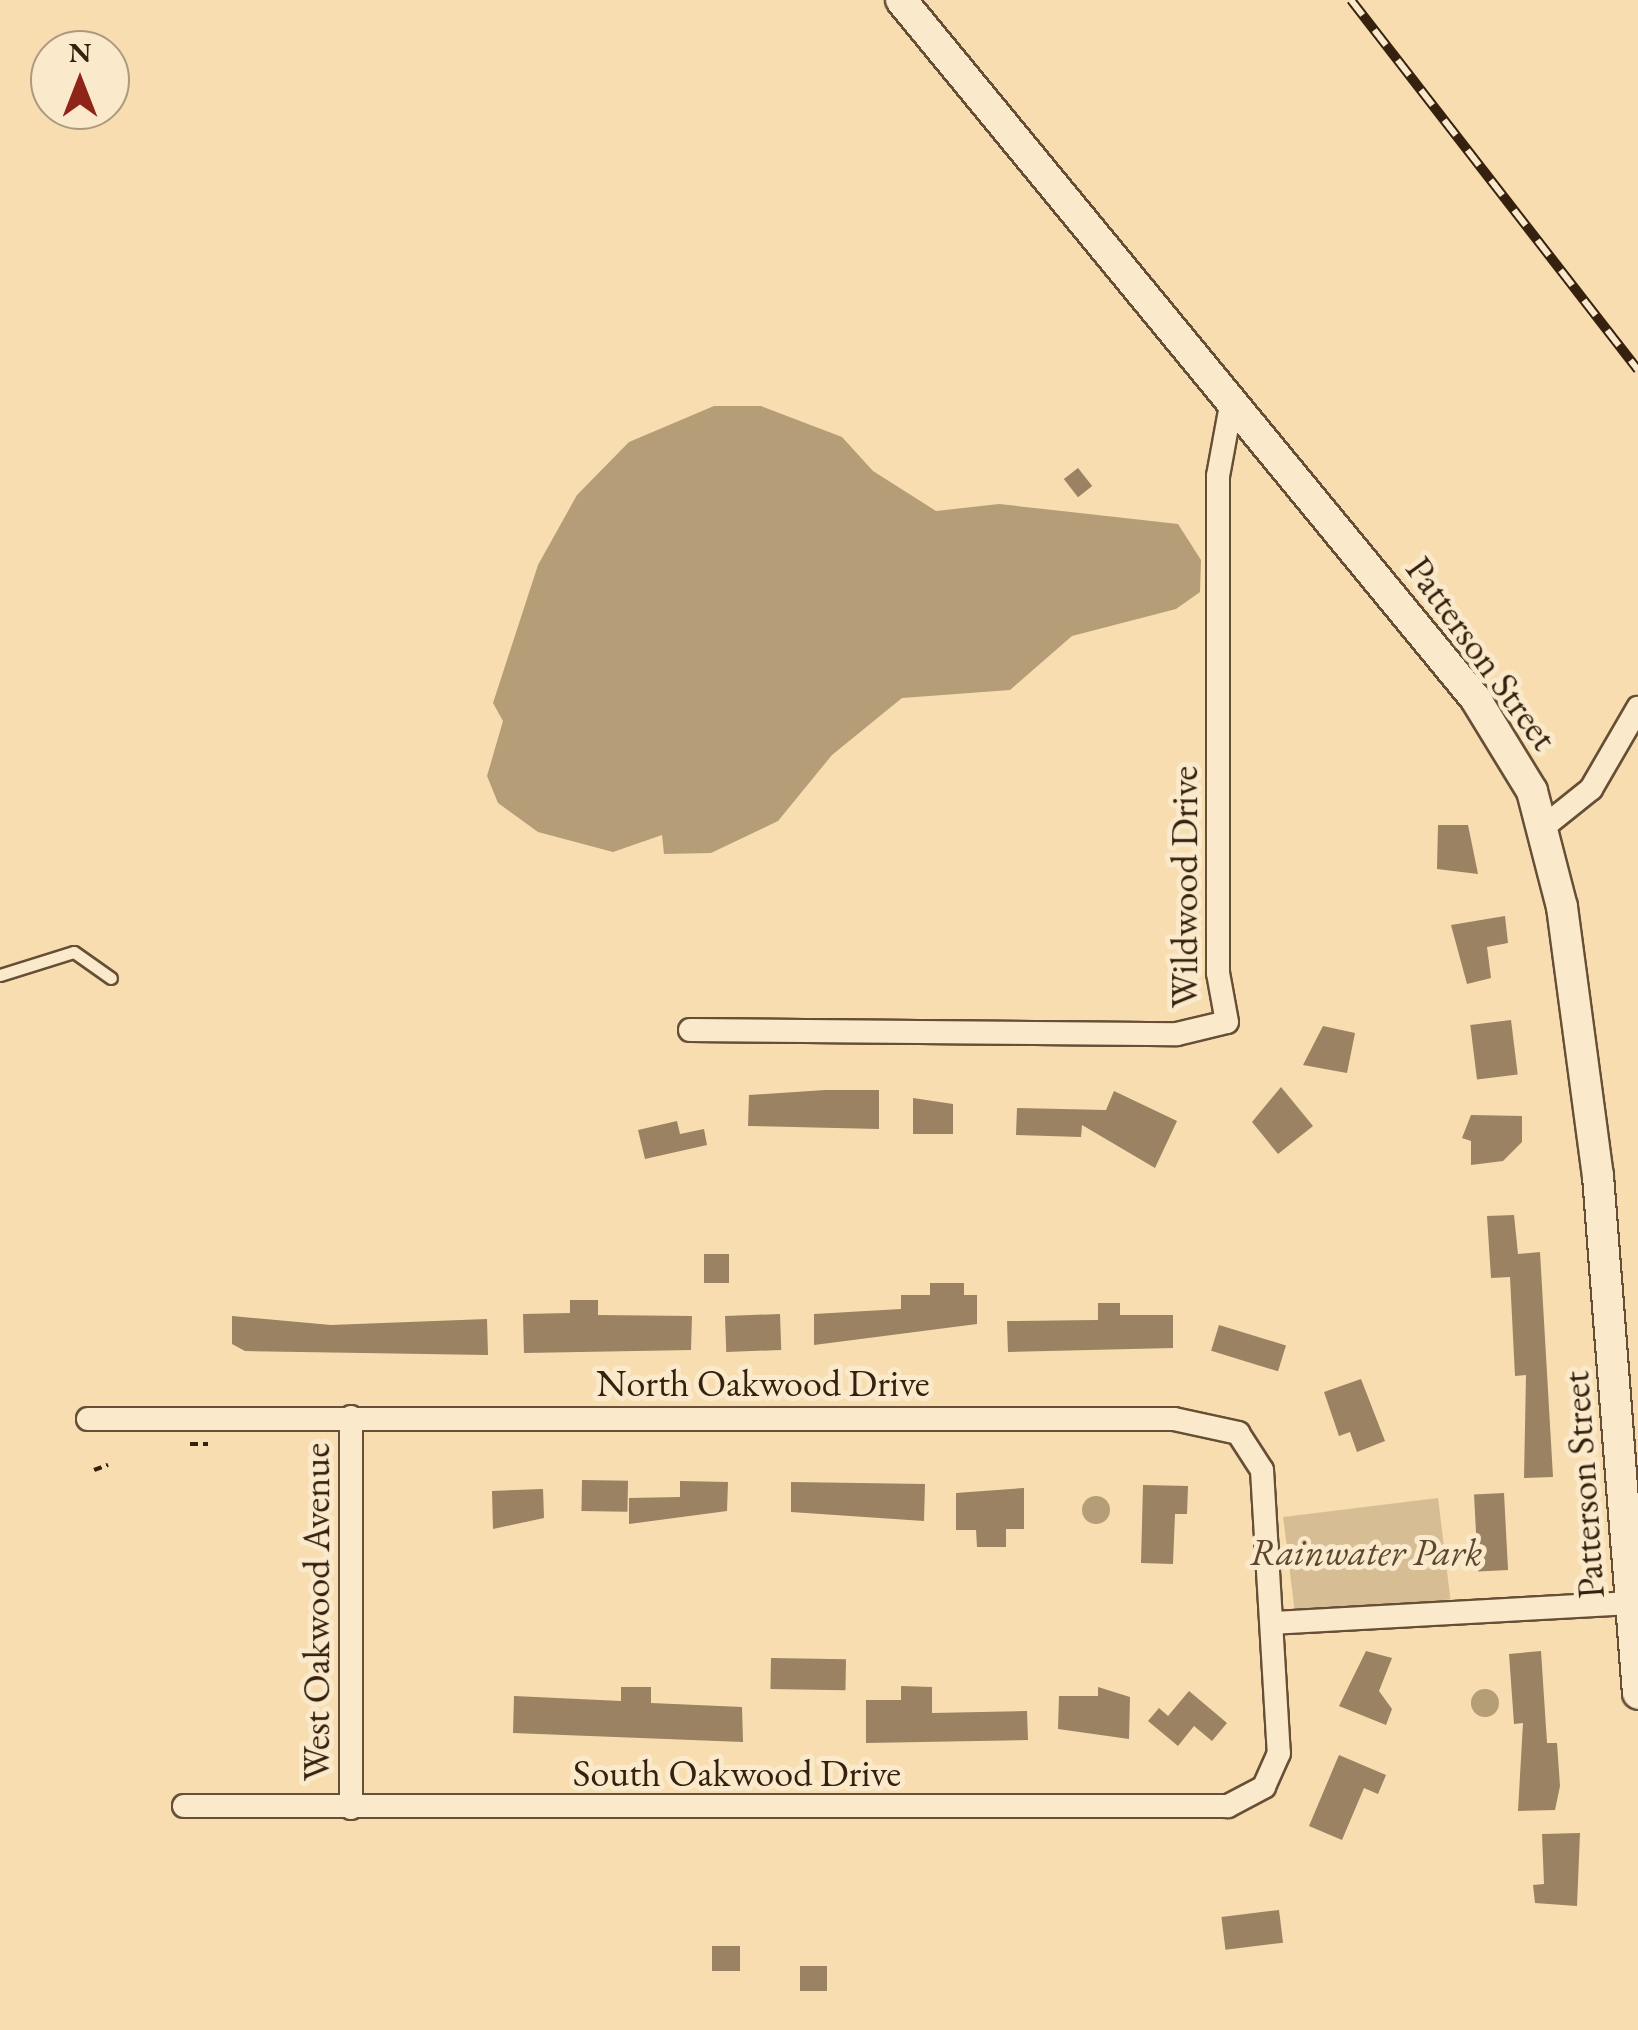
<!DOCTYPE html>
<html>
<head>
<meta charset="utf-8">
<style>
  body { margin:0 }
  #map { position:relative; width:1638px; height:2030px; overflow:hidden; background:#f7ddaf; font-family:"EB Garamond",serif }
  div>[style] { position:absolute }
  .green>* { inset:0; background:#d6bd94; transform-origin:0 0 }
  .water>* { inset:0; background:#b59d78 }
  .round { border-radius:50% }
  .building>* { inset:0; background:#9a8262; transform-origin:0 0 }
  .path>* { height:4px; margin-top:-2px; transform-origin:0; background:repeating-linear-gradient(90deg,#36200e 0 8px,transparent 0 13px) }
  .roads { filter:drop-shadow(2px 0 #664f36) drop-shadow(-2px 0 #664f36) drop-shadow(0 2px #664f36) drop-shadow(0 -2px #664f36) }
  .lane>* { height:11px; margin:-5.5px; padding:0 5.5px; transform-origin:5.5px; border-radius:5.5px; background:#fae9cb }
  .street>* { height:22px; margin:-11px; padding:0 11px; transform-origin:11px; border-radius:11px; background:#fae9cb }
  .secondary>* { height:30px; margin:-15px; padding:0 15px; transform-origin:15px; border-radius:15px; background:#fae9cb }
  .rail>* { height:10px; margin-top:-5px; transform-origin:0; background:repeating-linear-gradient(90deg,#fae9cb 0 19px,#36200e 0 38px); box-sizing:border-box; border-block:2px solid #36200e }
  span { translate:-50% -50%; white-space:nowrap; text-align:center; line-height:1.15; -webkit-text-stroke:10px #fae9cb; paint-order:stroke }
  .street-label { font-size:38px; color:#36200e }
  .park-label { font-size:38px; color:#5e4730; font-style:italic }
  .north { position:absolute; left:30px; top:30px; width:100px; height:100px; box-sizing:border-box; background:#fae9cb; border:2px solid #ac997f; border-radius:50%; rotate:0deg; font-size:28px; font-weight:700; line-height:40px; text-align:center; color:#36200e }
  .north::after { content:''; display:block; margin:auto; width:35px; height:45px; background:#8f2418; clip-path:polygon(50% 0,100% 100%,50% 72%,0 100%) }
</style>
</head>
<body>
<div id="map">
  <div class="green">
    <div style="left:1438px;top:1498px;width:102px;height:156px;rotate:83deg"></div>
  </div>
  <div class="water">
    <div style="clip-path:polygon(714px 406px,761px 406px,842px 437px,873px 471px,936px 511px,999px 504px,1178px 524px,1201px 560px,1200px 592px,1176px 609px,1072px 636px,1010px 690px,902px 698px,832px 755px,778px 821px,711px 853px,664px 854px,662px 835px,613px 852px,538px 832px,498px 803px,487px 776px,503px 721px,493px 703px,538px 565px,577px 495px,629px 442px)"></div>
    <div class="round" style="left:1082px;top:1496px;width:28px;height:28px"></div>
    <div class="round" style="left:1471px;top:1689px;width:28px;height:28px"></div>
  </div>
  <div class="building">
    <div style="left:1078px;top:468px;width:23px;height:18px;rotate:52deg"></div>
    <div style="clip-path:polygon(1438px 825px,1468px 825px,1478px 874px,1437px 869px)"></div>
    <div style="clip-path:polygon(1505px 916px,1508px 943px,1487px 947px,1491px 978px,1467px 984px,1451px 925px)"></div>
    <div style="left:1511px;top:1020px;width:55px;height:41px;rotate:83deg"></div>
    <div style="clip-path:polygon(1323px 1026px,1355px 1033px,1347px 1073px,1303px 1065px)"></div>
    <div style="clip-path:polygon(1281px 1087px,1313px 1126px,1278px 1154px,1252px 1122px)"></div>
    <div style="clip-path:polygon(825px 1090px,879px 1090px,879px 1129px,748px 1126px,749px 1095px)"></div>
    <div style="clip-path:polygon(1114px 1091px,1177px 1121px,1155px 1168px,1082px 1125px,1081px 1137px,1016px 1135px,1017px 1108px,1106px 1110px)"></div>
    <div style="clip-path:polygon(913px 1098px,953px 1104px,953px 1134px,913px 1134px)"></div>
    <div style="clip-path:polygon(1471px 1115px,1522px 1116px,1522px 1142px,1503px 1161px,1471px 1165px,1471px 1141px,1462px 1138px)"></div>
    <div style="clip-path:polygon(677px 1121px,680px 1134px,704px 1129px,707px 1145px,645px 1159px,638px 1130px)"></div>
    <div style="clip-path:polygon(1514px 1215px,1518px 1254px,1540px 1252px,1553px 1477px,1524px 1478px,1526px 1375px,1515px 1376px,1510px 1277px,1491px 1278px,1487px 1216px)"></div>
    <div style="left:704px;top:1254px;width:25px;height:29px"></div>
    <div style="clip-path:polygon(930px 1283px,964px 1283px,964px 1295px,977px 1295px,977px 1324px,814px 1345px,814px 1314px,901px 1309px,901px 1295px,930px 1295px)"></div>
    <div style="clip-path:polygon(570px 1300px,598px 1300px,598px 1315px,692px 1316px,691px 1350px,524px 1353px,523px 1314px,570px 1313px)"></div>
    <div style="clip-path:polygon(1098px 1303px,1120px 1303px,1120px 1315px,1173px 1315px,1173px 1348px,1008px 1352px,1007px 1321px,1098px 1320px)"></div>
    <div style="left:780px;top:1314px;width:36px;height:55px;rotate:88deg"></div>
    <div style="clip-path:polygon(232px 1316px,331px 1325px,487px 1319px,488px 1355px,245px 1351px,232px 1344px)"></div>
    <div style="left:1219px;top:1325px;width:70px;height:27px;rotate:17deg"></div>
    <div style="clip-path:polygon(1361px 1379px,1385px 1441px,1357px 1452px,1350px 1432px,1339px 1436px,1324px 1392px)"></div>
    <div style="left:582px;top:1480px;width:46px;height:31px;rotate:1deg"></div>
    <div style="clip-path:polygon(680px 1481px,728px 1482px,727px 1511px,629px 1524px,629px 1498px,680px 1497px)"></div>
    <div style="clip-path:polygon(791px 1482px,925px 1484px,924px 1521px,791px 1512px)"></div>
    <div style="clip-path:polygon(1143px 1485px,1188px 1486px,1187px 1514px,1175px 1514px,1173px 1564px,1141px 1563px)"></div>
    <div style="clip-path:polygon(1024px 1488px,1024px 1529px,1006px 1529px,1006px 1547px,977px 1547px,976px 1530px,956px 1530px,956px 1493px)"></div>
    <div style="clip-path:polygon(543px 1489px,544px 1518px,493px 1529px,492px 1491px)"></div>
    <div style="left:1504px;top:1493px;width:77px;height:30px;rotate:87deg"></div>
    <div style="clip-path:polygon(1366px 1651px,1392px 1658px,1379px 1691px,1392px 1709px,1386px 1725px,1339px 1706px)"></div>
    <div style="clip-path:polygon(1541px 1651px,1547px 1743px,1557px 1743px,1560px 1786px,1555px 1810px,1518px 1811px,1523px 1723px,1514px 1724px,1509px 1654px)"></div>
    <div style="left:771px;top:1658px;width:75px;height:31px;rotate:1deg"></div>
    <div style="clip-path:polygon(901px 1686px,932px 1687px,932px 1713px,1027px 1711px,1028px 1740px,866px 1743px,866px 1700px,901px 1700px)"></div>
    <div style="clip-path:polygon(621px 1687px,651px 1687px,651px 1703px,742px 1707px,743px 1742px,513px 1733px,514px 1696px,621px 1701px)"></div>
    <div style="clip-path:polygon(1098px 1687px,1130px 1697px,1129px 1739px,1058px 1729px,1059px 1696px,1098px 1696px)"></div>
    <div style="clip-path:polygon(1189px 1691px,1227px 1723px,1212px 1741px,1194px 1726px,1178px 1746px,1148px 1721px,1159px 1708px,1168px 1716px)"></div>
    <div style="clip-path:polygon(1339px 1755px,1386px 1775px,1378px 1794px,1364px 1788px,1342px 1840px,1309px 1826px)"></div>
    <div style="clip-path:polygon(1580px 1833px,1577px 1906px,1535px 1903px,1533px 1885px,1544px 1884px,1542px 1834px)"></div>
    <div style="left:1279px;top:1910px;width:33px;height:58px;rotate:83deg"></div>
    <div style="left:712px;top:1946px;width:28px;height:25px"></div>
    <div style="left:800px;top:1966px;width:27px;height:25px"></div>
  </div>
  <div class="path">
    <div style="left:190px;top:1444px;width:18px"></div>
    <div style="left:94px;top:1470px;width:15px;rotate:-20deg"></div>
  </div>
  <div class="roads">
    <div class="lane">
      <div style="left:0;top:975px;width:77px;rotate:-17.3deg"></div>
      <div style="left:74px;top:952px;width:45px;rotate:35.1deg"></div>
    </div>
    <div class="street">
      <div style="left:1546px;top:825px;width:58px;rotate:-38.7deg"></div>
      <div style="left:1591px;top:789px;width:94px;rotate:-59.9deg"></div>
      <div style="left:690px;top:1030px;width:487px;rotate:0.5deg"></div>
      <div style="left:1177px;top:1034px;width:51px;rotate:-13.5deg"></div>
      <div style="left:1227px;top:1022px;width:50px;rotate:-100.4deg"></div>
      <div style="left:1218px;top:973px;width:497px;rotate:-90deg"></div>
      <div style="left:1218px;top:476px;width:77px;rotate:-79.6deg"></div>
      <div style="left:88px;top:1419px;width:1086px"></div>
      <div style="left:1174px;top:1419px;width:66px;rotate:12.3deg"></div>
      <div style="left:1238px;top:1433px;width:44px;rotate:57deg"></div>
      <div style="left:1262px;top:1470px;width:284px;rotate:86.6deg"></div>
      <div style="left:1279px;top:1753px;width:37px;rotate:114deg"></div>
      <div style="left:1264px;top:1787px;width:41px;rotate:152.2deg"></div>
      <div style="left:1228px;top:1806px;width:1044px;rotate:180deg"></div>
      <div style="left:1272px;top:1623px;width:362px;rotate:-3.2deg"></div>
      <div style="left:351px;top:1808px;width:391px;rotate:-90deg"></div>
    </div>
    <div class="secondary">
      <div style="left:901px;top:0;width:904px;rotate:50.57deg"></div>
      <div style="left:1475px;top:698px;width:109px;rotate:58.5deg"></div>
      <div style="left:1532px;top:791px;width:120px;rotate:75.5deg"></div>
      <div style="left:1562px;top:907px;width:271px;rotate:82.4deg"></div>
      <div style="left:1598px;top:1176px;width:519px;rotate:85.58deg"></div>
    </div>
  </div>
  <div class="rail">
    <div style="left:1351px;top:0;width:468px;rotate:52.2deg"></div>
  </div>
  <div class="street-label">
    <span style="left:1482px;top:653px;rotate:54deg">Patterson Street</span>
    <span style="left:1184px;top:887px;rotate:-90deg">Wildwood Drive</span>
    <span style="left:763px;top:1383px">North Oakwood Drive</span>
    <span style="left:1583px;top:1485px;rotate:-94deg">Patterson Street</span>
    <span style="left:316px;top:1612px;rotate:-90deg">West Oakwood Avenue</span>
    <span style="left:737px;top:1773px">South Oakwood Drive</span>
  </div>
  <div class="park-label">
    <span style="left:1366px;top:1552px">Rainwater Park</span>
  </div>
  <div class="north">N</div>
</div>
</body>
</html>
